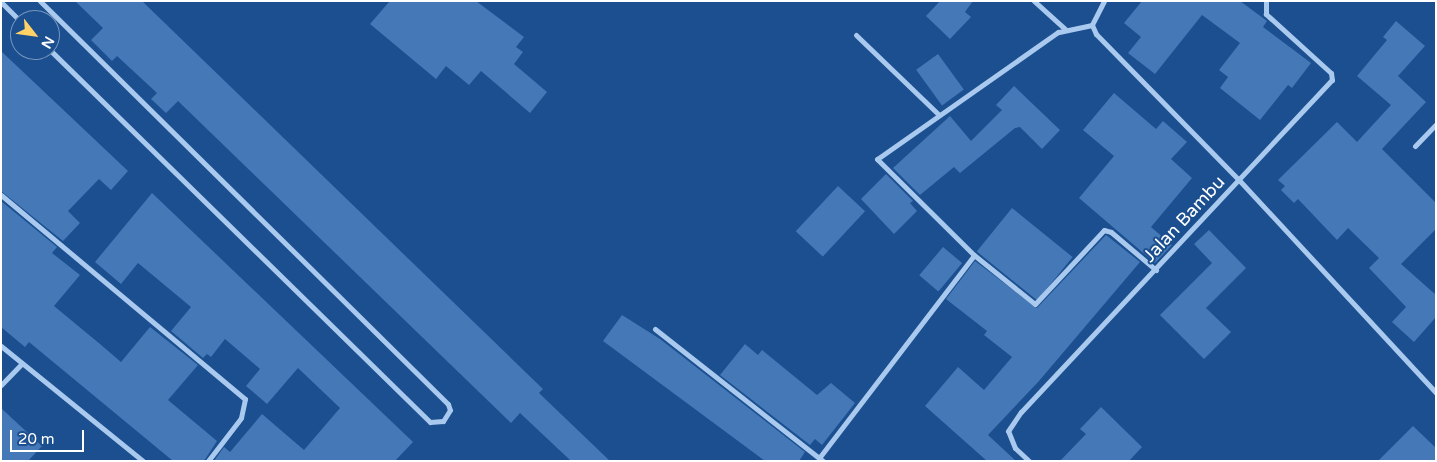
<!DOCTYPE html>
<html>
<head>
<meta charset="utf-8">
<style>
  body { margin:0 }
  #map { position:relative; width:1437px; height:462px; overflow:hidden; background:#1b4f8f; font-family:"Varela Round",sans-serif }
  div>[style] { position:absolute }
  .building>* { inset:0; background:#4478b7; transform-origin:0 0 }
  .street>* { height:5px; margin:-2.5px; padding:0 2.5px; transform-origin:2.5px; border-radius:2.5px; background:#a9c9ee }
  span { translate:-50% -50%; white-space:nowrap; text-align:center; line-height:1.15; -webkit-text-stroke:4px #1b4f8f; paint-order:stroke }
  .street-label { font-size:18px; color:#fff }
  .frame { position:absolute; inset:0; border:2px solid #fff; pointer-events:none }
  .north { position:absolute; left:10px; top:10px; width:50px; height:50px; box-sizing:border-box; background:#1b4f8f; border:1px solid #7695bc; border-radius:50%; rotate:120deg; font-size:14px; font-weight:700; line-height:20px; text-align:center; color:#fff }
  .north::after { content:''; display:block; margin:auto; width:18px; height:22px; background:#ffd166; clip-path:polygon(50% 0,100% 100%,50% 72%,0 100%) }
  .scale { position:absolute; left:10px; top:430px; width:74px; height:22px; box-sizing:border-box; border:2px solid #fff; border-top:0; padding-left:6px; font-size:15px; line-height:18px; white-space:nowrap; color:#fff; -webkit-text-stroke:4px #1b4f8f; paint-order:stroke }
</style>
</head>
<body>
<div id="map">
  <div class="building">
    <div style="clip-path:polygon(75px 1px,142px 1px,543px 389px,539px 393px,610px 461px,571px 461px,520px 413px,511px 423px,178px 101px,166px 113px,151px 99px,157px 93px,117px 56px,112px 61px,91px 40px,103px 28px)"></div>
    <div style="clip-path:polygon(476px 1px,524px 37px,516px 47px,523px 52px,514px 64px,547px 92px,530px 113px,481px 71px,469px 85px,446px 66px,436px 79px,370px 24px,389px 2px)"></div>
    <div style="clip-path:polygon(940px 1px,973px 1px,965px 12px,971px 17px,950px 39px,926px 16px)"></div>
    <div style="clip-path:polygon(1142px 1px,1240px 1px,1267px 21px,1263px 27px,1311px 63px,1292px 88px,1288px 85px,1260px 120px,1220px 88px,1228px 77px,1219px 70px,1240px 43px,1202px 15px,1155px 74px,1128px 53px,1141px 37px,1124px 23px)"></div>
    <div style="clip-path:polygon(1396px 21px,1425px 46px,1398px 76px,1426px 102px,1382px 149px,1436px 203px,1436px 229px,1401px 264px,1436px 295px,1436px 317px,1414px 342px,1392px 322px,1406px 307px,1369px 268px,1379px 258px,1348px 228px,1337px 240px,1298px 199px,1294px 203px,1281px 190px,1285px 186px,1278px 180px,1337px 122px,1357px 142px,1391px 105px,1357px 76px,1387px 40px,1383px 37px)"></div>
    <div style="clip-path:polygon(1px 51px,128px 171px,111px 190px,99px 179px,68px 211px,80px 223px,63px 241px,1px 191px)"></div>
    <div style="left:938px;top:54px;width:44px;height:27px;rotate:54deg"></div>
    <div style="clip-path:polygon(1014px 86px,1060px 130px,1042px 149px,1020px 127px,1015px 128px,960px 173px,954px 167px,920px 195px,893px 168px,950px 116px,971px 141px,1002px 110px,996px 105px)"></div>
    <div style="clip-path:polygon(1114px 93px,1156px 129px,1163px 121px,1187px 142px,1171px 159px,1192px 178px,1151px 227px,1172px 245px,1155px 263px,1079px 198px,1114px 156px,1083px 130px)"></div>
    <div style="clip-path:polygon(886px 174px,913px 201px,910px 203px,917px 211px,894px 234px,861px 199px)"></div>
    <div style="left:838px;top:186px;width:37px;height:62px;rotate:43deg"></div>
    <div style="clip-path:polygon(152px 193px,413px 442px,395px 461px,214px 461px,224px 447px,230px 452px,262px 414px,304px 450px,340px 408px,298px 368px,267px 404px,246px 386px,260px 369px,225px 339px,211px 357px,207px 354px,203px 358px,171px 331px,191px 307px,138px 263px,121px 284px,95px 262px)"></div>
    <div style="clip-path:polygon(1px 201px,57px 247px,52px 253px,80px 275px,54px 306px,100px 344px,121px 362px,150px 327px,198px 365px,168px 400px,217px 441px,204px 461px,173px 461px,29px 342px,25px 347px,1px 327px)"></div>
    <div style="left:1012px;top:208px;width:78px;height:56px;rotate:39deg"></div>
    <div style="clip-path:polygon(1209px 230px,1246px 268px,1206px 308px,1231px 332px,1204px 359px,1160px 315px,1212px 263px,1194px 244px)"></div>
    <div style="clip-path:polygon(1106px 235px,1140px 262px,1039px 381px,988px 435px,1016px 461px,987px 461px,925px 406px,958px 367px,984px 390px,1012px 357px,984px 335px,987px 331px,946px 299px,975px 261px,1037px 308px)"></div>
    <div style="left:943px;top:247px;width:25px;height:37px;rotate:40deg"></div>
    <div style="clip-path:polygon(622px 315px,660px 339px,805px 452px,799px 461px,765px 461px,603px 341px)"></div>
    <div style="clip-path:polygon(745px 344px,758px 355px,762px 350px,817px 395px,831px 383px,855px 403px,822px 445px,815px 439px,810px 445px,720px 375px)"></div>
    <div style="clip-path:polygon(1101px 407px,1142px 447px,1129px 461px,1060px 461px,1086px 434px,1080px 429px)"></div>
    <div style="clip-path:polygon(1px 408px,42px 446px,28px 461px,1px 461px)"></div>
    <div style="clip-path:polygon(1413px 426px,1436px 448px,1436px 461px,1378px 461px)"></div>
  </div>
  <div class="street">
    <div style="left:40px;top:1px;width:573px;rotate:44.65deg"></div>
    <div style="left:448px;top:404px;width:6px;rotate:72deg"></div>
    <div style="left:450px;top:410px;width:13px;rotate:122deg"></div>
    <div style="left:443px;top:421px;width:13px;rotate:176deg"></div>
    <div style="left:430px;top:422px;width:532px;rotate:-135.61deg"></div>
    <div style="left:1034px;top:1px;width:42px;rotate:42.1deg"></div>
    <div style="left:1104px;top:1px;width:27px;rotate:117deg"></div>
    <div style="left:1092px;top:25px;width:10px;rotate:66deg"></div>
    <div style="left:1096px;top:34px;width:204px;rotate:45.6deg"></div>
    <div style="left:1239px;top:180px;width:290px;rotate:47.2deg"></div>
    <div style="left:1px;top:2px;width:27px;rotate:45deg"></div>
    <div style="left:1092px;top:25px;width:35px;rotate:168deg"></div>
    <div style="left:1058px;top:32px;width:221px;rotate:144.9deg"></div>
    <div style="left:877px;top:159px;width:136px;rotate:44.7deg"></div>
    <div style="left:974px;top:255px;width:78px;rotate:38.8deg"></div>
    <div style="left:1035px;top:304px;width:101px;rotate:-47deg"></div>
    <div style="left:1104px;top:230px;width:7px;rotate:16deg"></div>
    <div style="left:1111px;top:232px;width:59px;rotate:40.2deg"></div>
    <div style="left:856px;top:35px;width:115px;rotate:43.9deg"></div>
    <div style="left:1415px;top:146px;width:30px;rotate:-46deg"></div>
    <div style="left:1px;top:195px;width:318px;rotate:39.9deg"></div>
    <div style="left:245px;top:399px;width:19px;rotate:102deg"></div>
    <div style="left:241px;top:418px;width:54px;rotate:127.5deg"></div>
    <div style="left:655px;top:329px;width:214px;rotate:38.2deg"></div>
    <div style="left:1px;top:346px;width:183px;rotate:39deg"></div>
    <div style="left:1px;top:385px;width:30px;rotate:-46deg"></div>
    <div style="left:819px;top:458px;width:255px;rotate:-52.6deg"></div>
    <div style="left:1029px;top:461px;width:19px;rotate:-137deg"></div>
    <div style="left:1015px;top:448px;width:18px;rotate:-112deg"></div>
    <div style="left:1008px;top:431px;width:23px;rotate:-56deg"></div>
    <div style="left:1021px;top:412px;width:455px;rotate:-46.9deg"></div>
    <div style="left:1332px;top:80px;width:7px;rotate:-98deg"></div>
    <div style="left:1331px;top:73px;width:88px;rotate:-137.8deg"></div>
    <div style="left:1266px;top:14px;width:13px;rotate:-90deg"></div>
  </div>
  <div class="street-label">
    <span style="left:1184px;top:219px;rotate:-47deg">Jalan Bambu</span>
  </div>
  <div class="frame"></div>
  <div class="north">N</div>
  <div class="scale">20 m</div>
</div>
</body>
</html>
